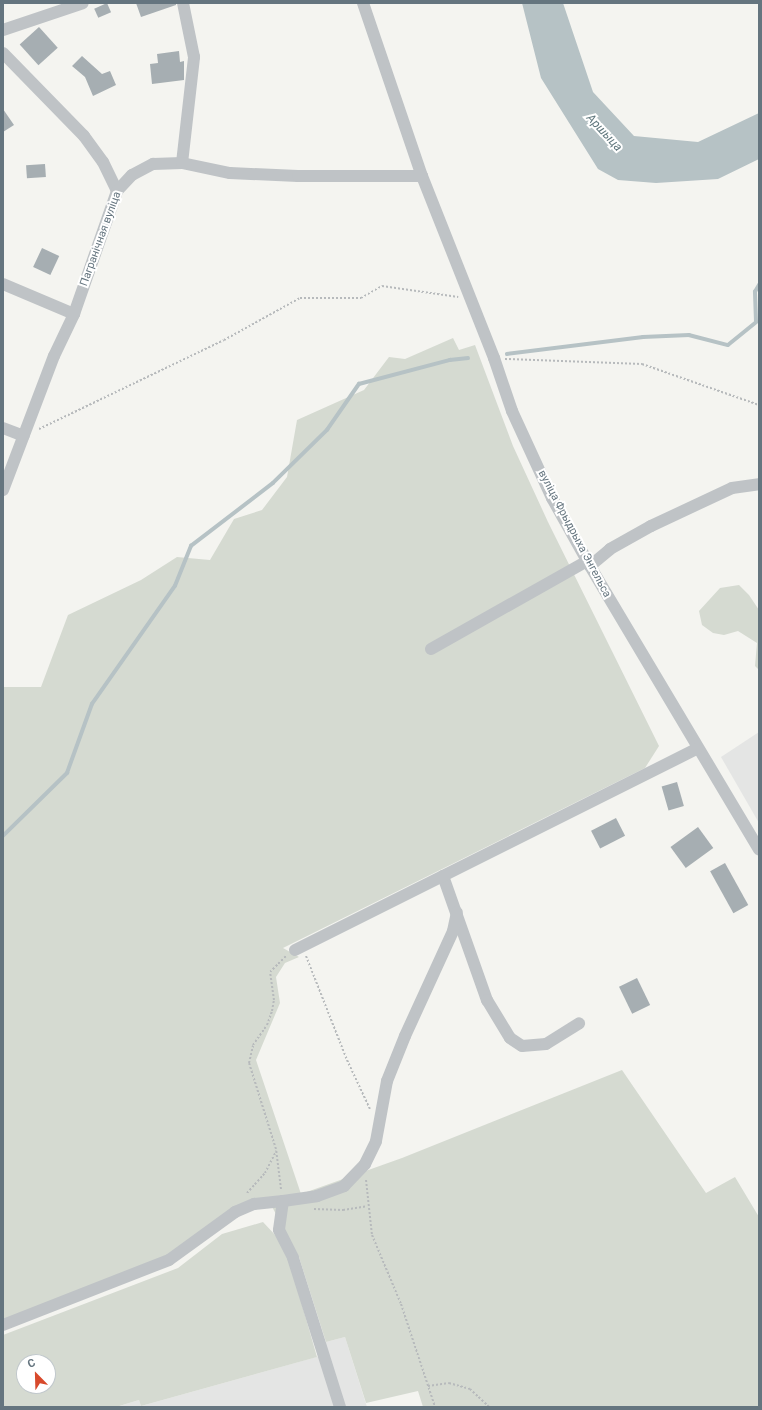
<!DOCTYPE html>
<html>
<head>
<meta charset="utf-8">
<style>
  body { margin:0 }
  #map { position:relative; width:762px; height:1410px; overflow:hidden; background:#f4f4f0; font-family:Roboto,sans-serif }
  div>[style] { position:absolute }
  .built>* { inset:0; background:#e4e5e4 }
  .green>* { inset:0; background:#d5dad1 }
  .water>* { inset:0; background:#b6c2c5 }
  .stream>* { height:3.5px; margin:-1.75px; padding:0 1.75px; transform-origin:1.75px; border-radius:1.75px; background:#b6c2c5 }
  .building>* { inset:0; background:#a6aeb2; transform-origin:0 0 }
  .path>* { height:2px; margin-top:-1px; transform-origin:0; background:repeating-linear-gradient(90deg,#b7babc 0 2px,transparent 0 4px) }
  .minor>* { height:12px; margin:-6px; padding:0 6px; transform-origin:6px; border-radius:6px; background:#bfc3c6 }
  span { translate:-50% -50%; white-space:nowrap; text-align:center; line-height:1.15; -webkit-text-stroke:4px #fff; paint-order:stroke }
  .street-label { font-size:11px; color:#65757f }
  .water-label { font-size:12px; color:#60777d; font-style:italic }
  .frame { position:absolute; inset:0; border:4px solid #65757f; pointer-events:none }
  .north { position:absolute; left:16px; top:1354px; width:40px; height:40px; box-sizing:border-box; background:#fff; border:1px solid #c1c8cc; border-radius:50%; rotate:337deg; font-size:11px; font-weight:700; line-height:16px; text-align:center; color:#65757f }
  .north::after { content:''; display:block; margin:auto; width:14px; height:18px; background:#d84a2c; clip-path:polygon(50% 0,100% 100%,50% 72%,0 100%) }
</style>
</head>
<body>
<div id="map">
  <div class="built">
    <div style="clip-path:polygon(759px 732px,759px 823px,721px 757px)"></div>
    <div style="clip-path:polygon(345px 1337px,367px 1407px,116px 1407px,139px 1400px,141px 1406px,320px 1356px,320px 1348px,326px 1342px)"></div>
  </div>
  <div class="green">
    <div style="clip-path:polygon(453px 338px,459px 350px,475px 345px,513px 446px,548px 522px,659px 746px,645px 768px,283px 948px,299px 957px,285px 963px,276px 977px,280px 1003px,256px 1060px,301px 1194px,402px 1158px,622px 1070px,706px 1193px,735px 1177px,759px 1217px,759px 1407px,423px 1407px,418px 1391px,366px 1403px,345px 1337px,326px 1342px,299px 1257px,270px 1203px,224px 1220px,172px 1257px,3px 1320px,4px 687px,41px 687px,68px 615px,141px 580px,177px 557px,210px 560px,234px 519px,262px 510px,287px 477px,297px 420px,364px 390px,389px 357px,405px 359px)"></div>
    <div style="clip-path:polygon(739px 585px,749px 595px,759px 610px,759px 670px,755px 666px,757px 643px,738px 631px,724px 635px,713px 633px,702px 625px,699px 611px,720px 588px)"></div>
    <div style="clip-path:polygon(evenodd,263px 1222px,277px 1237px,290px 1263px,317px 1357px,141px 1406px,139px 1400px,116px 1407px,3px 1407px,3px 1335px,178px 1268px,222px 1234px,263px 1222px,24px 1362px,48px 1362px,48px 1386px,24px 1386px,24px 1362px)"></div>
  </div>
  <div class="water">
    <div style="clip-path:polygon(522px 3px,563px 3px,593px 92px,634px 136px,698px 142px,759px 113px,759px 159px,718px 179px,656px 183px,618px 180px,598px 169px,541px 78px)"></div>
  </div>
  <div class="stream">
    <div style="left:507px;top:354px;width:137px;rotate:-7.1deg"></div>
    <div style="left:643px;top:337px;width:46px;rotate:-2.5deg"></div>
    <div style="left:689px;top:335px;width:40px;rotate:14.4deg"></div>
    <div style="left:728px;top:345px;width:36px;rotate:-39deg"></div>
    <div style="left:756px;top:322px;width:30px;rotate:-92deg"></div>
    <div style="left:755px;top:292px;width:8px;rotate:-60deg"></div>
    <div style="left:3px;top:836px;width:90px;rotate:-44.5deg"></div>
    <div style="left:67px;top:773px;width:73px;rotate:-70.1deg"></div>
    <div style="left:92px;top:704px;width:144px;rotate:-54.9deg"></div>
    <div style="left:175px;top:586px;width:43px;rotate:-68.2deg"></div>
    <div style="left:191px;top:546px;width:103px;rotate:-37.5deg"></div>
    <div style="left:273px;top:483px;width:76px;rotate:-44.5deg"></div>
    <div style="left:327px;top:430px;width:56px;rotate:-55.2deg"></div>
    <div style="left:359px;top:384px;width:94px;rotate:-14.8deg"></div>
    <div style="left:450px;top:360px;width:18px;rotate:-6deg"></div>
  </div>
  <div class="building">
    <div style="left:107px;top:3px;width:10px;height:14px;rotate:66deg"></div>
    <div style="clip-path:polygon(136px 3px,176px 3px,176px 5px,141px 17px)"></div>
    <div style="left:39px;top:27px;width:28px;height:26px;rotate:48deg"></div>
    <div style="clip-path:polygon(179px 51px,180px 62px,184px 61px,184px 80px,152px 84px,150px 64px,158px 63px,157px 54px)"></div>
    <div style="clip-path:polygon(82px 56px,102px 74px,110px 71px,116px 85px,93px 96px,85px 77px,72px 66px)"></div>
    <div style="clip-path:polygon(3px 109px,14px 125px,3px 132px)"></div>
    <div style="left:45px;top:164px;width:13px;height:19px;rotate:86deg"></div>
    <div style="left:42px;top:248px;width:19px;height:21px;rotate:25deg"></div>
    <div style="left:677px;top:782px;width:25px;height:16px;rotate:74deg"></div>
    <div style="left:616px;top:818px;width:20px;height:28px;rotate:63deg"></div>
    <div style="left:698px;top:827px;width:26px;height:34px;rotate:54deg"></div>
    <div style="left:725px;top:863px;width:48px;height:17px;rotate:61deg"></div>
    <div style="left:637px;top:978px;width:30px;height:20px;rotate:64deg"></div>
  </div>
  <div class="path">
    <div style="left:505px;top:359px;width:137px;rotate:2.1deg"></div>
    <div style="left:642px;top:364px;width:124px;rotate:19.3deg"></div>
    <div style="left:39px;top:429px;width:205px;rotate:-25.7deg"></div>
    <div style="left:224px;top:340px;width:87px;rotate:-28.9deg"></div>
    <div style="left:300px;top:298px;width:61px"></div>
    <div style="left:361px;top:298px;width:24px;rotate:-30deg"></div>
    <div style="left:382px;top:286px;width:77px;rotate:8.2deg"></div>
    <div style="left:306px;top:956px;width:112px;rotate:68.5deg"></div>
    <div style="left:347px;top:1060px;width:54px;rotate:64.9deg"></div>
    <div style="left:366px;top:1180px;width:55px;rotate:83.8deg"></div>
    <div style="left:372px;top:1235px;width:75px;rotate:67.2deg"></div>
    <div style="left:401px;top:1304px;width:108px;rotate:71.7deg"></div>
    <div style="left:281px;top:1189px;width:40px;rotate:-97.1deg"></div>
    <div style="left:276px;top:1149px;width:90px;rotate:-107.4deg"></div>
    <div style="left:249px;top:1063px;width:18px;rotate:-77deg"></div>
    <div style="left:253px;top:1045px;width:24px;rotate:-55deg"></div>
    <div style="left:267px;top:1025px;width:15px;rotate:-70deg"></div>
    <div style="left:272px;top:1011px;width:11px;rotate:-80deg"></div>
    <div style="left:274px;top:1000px;width:28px;rotate:-98deg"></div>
    <div style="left:270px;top:972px;width:23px;rotate:-45deg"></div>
    <div style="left:247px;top:1193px;width:27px;rotate:-48deg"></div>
    <div style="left:265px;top:1173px;width:25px;rotate:-63deg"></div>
    <div style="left:314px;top:1209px;width:29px;rotate:2deg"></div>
    <div style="left:343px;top:1210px;width:24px;rotate:-9deg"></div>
    <div style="left:428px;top:1386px;width:21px;rotate:-8deg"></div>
    <div style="left:449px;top:1383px;width:22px;rotate:16deg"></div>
    <div style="left:470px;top:1389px;width:26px;rotate:43deg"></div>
  </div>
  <div class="minor">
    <div style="left:363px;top:3px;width:183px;rotate:71.2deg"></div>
    <div style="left:422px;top:176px;width:196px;rotate:68.4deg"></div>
    <div style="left:494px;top:358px;width:56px;rotate:71.2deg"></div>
    <div style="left:512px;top:411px;width:96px;rotate:65.3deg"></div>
    <div style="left:552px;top:498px;width:78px;rotate:60.8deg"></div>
    <div style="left:590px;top:566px;width:330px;rotate:59.2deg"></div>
    <div style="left:3px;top:30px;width:84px;rotate:-18.6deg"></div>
    <div style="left:3px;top:53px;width:116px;rotate:45.7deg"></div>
    <div style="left:84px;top:136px;width:32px;rotate:54deg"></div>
    <div style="left:103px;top:162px;width:32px;rotate:64deg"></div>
    <div style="left:182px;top:163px;width:107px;rotate:-83.5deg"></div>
    <div style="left:194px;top:57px;width:55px;rotate:-101.5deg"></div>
    <div style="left:3px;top:284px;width:77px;rotate:22.9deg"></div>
    <div style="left:3px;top:428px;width:22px;rotate:21deg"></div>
    <div style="left:3px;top:490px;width:143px;rotate:-69.2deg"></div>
    <div style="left:54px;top:356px;width:47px;rotate:-64.5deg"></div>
    <div style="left:74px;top:314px;width:130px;rotate:-70.7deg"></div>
    <div style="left:117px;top:191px;width:22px;rotate:-47deg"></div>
    <div style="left:132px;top:175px;width:24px;rotate:-28deg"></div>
    <div style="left:153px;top:164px;width:29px;rotate:-2deg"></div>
    <div style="left:182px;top:163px;width:49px;rotate:11.8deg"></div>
    <div style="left:230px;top:173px;width:68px;rotate:2.5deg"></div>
    <div style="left:298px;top:176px;width:124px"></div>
    <div style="left:590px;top:566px;width:26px;rotate:-40deg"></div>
    <div style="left:610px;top:549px;width:47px;rotate:-29.3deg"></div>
    <div style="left:651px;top:526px;width:89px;rotate:-25.1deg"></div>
    <div style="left:732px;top:488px;width:27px;rotate:-8deg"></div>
    <div style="left:431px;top:649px;width:179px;rotate:-29.4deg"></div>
    <div style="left:443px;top:876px;width:132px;rotate:70.5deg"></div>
    <div style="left:487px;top:1000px;width:44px;rotate:58.8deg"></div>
    <div style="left:510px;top:1038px;width:14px;rotate:34deg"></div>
    <div style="left:522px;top:1046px;width:24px;rotate:-5deg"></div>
    <div style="left:546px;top:1044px;width:39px;rotate:-32deg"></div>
    <div style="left:295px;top:950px;width:449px;rotate:-26.6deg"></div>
    <div style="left:283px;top:1201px;width:34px;rotate:-8deg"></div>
    <div style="left:317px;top:1196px;width:29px;rotate:-20deg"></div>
    <div style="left:344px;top:1186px;width:30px;rotate:-46deg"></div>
    <div style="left:365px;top:1164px;width:25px;rotate:-64deg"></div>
    <div style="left:376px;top:1141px;width:61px;rotate:-79.6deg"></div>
    <div style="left:387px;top:1081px;width:48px;rotate:-68.2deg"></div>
    <div style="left:405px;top:1036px;width:115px;rotate:-65.4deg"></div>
    <div style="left:453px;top:931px;width:19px;rotate:-78deg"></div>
    <div style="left:3px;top:1325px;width:178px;rotate:-21.4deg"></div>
    <div style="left:169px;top:1260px;width:82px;rotate:-36deg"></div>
    <div style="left:235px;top:1212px;width:21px;rotate:-23deg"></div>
    <div style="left:254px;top:1204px;width:29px;rotate:-6deg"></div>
    <div style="left:283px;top:1201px;width:29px;rotate:98deg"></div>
    <div style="left:279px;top:1230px;width:31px;rotate:63deg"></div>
    <div style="left:293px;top:1258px;width:156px;rotate:72.5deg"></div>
  </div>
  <div class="street-label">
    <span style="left:101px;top:239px;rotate:-70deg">Пагранічная вуліца</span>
    <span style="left:574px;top:534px;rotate:62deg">вуліца Фрыдрыха Энгельса</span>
  </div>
  <div class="water-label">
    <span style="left:604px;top:133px;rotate:47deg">Аршыца</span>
  </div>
  <div class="frame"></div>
  <div class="north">С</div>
</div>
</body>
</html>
